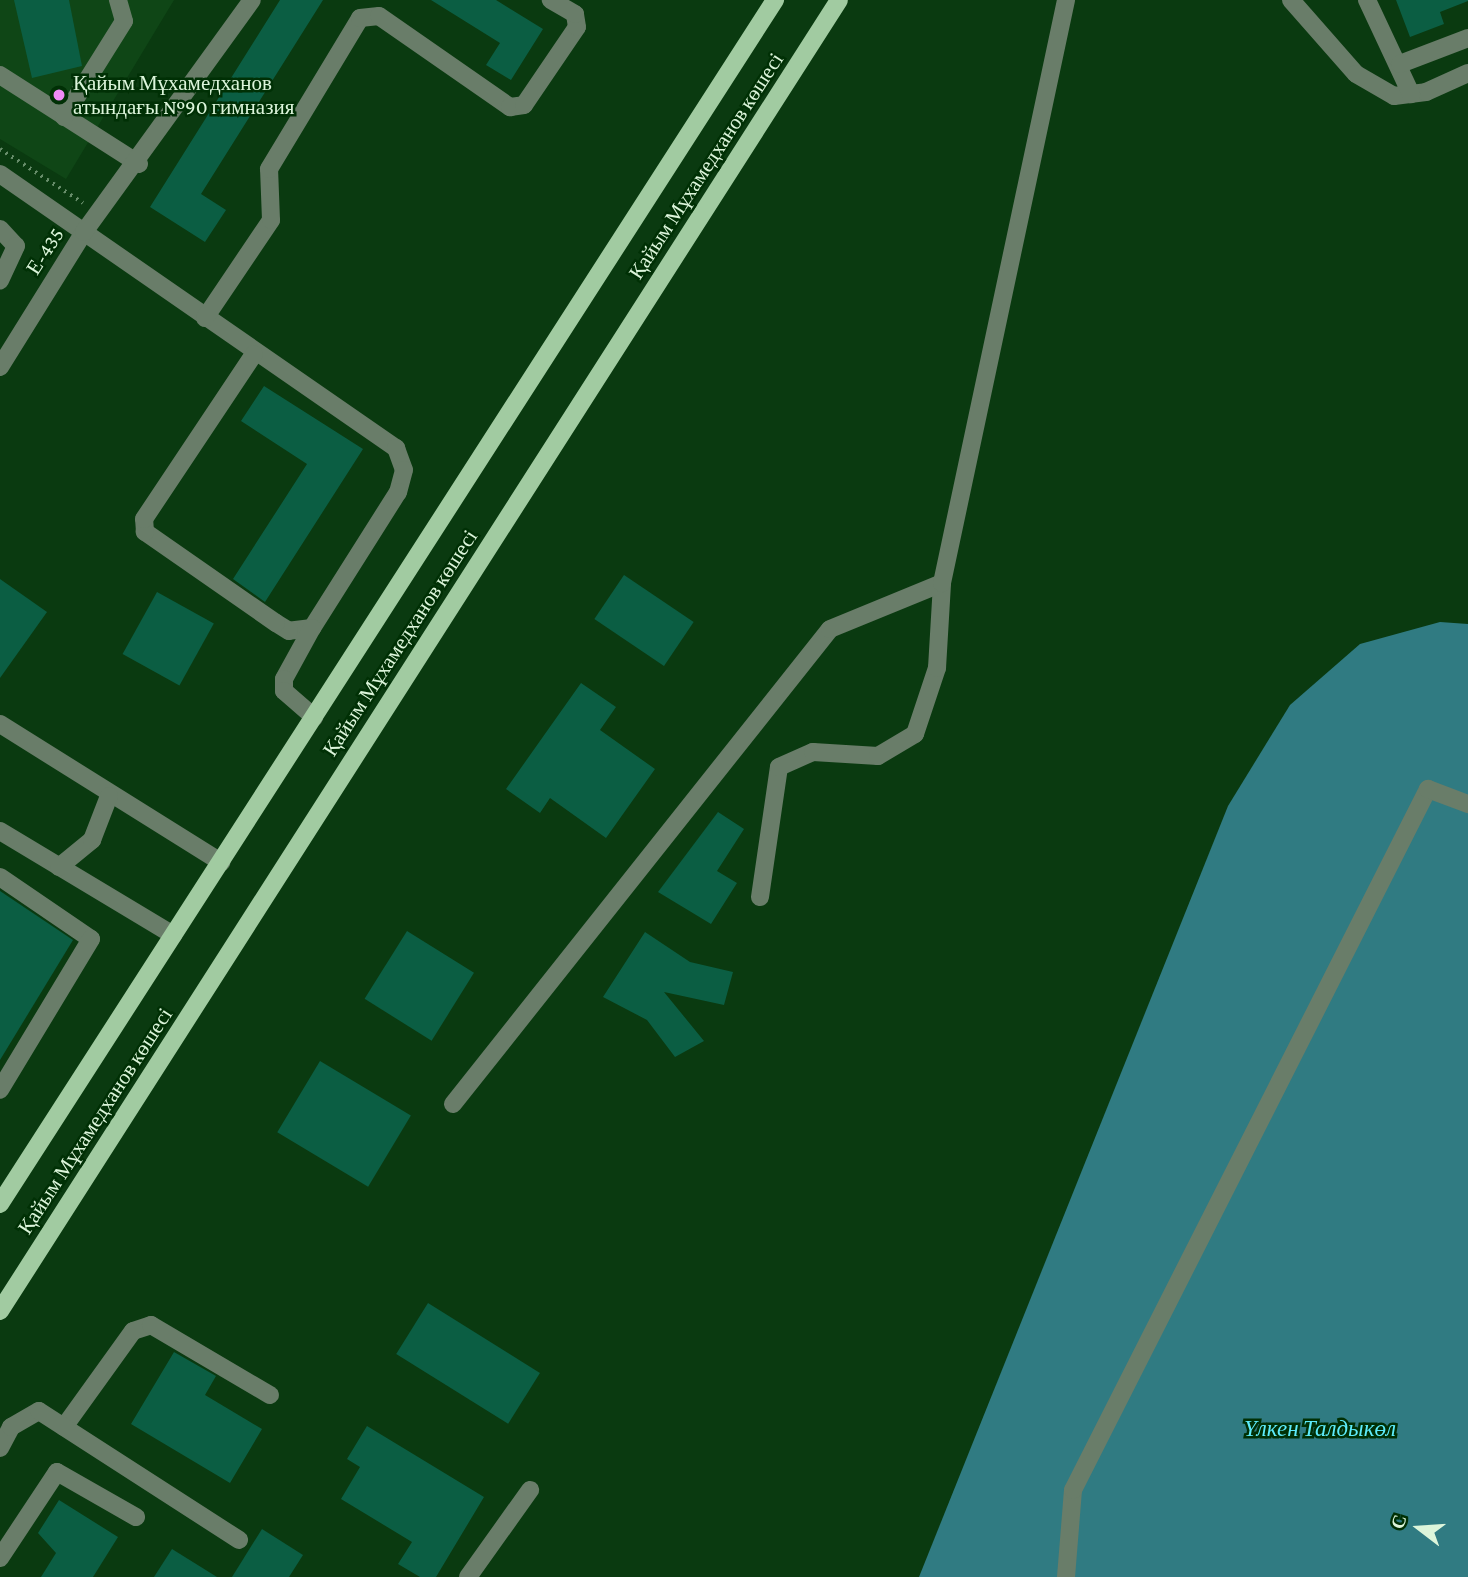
<!DOCTYPE html>
<html>
<head>
<meta charset="utf-8">
<style>
  body { margin:0 }
  #map { position:relative; width:1468px; height:1577px; overflow:hidden; background:#0a3a10; font-family:"Crimson Pro",serif }
  div>[style] { position:absolute }
  .built>* { inset:0; background:#0f4616 }
  .water>* { inset:0; background:#307b82 }
  .building>* { inset:0; background:#0b5e43; transform-origin:0 0 }
  .path>* { height:3.5px; margin-top:-1.75px; transform-origin:0; background:repeating-linear-gradient(90deg,#678d6a 0 2px,transparent 0 7px) }
  .minor>* { height:18px; margin:-9px; padding:0 9px; transform-origin:9px; border-radius:9px; background:#697d69 }
  .major>* { height:18px; margin:-9px; padding:0 9px; transform-origin:9px; border-radius:9px; background:#a1cba1 }
  .dots>* { width:19px; height:19px; translate:-50% -50%; box-sizing:border-box; border:4px solid #003005; border-radius:50% }
  span { translate:-50% -50%; white-space:nowrap; text-align:center; line-height:1.15; -webkit-text-stroke:5px #003005; paint-order:stroke }
  .poi-label { font-size:21px; color:#dcf5db }
  .left { translate:0 -50%; text-align:left }
  .street-label { font-size:21px; color:#dcf5db }
  .water-label { font-size:23px; color:#5debfa; font-style:italic }
  .north { position:absolute; left:1384px; top:1493px; width:70px; height:70px; -webkit-text-stroke:5px #003005; paint-order:stroke; rotate:287deg; font-size:19px; font-weight:700; line-height:28px; text-align:center; color:#dcf5db }
  .north::after { content:''; display:block; margin:auto; width:24px; height:32px; background:#dcf5db; clip-path:polygon(50% 0,100% 100%,50% 72%,0 100%) }
</style>
</head>
<body>
<div id="map">
  <div class="built">
    <div style="clip-path:polygon(0 0,174px 0,66px 179px,0 139px)"></div>
  </div>
  <div class="water">
    <div style="clip-path:polygon(1440px 622px,1468px 624px,1468px 1577px,919px 1577px,1228px 806px,1290px 705px,1360px 644px)"></div>
  </div>
  <div class="building">
    <div style="clip-path:polygon(14px 0,69px 0,82px 66px,32px 78px)"></div>
    <div style="clip-path:polygon(280px 0,323px 0,201px 194px,226px 210px,205px 242px,150px 207px)"></div>
    <div style="clip-path:polygon(431px 0,496px 0,543px 29px,511px 80px,486px 65px,500px 43px)"></div>
    <div style="clip-path:polygon(1396px 0,1468px 0,1468px 1px,1440px 12px,1444px 24px,1410px 37px)"></div>
    <div style="clip-path:polygon(264px 386px,363px 449px,265px 602px,233px 579px,307px 464px,241px 421px)"></div>
    <div style="left:624px;top:575px;width:84px;height:53px;rotate:34deg"></div>
    <div style="clip-path:polygon(0 579px,47px 612px,0 678px)"></div>
    <div style="left:157px;top:592px;width:65px;height:71px;rotate:29deg"></div>
    <div style="clip-path:polygon(581px 683px,616px 707px,600px 730px,655px 769px,606px 838px,550px 798px,540px 813px,506px 789px)"></div>
    <div style="clip-path:polygon(718px 812px,744px 829px,717px 871px,737px 883px,711px 924px,658px 892px)"></div>
    <div style="clip-path:polygon(0 891px,73px 940px,0 1060px)"></div>
    <div style="left:407px;top:931px;width:79px;height:80px;rotate:32deg"></div>
    <div style="clip-path:polygon(645px 932px,690px 962px,733px 972px,724px 1005px,664px 992px,704px 1041px,675px 1057px,647px 1020px,603px 997px)"></div>
    <div style="left:320px;top:1061px;width:106px;height:83px;rotate:31deg"></div>
    <div style="left:428px;top:1303px;width:132px;height:60px;rotate:32deg"></div>
    <div style="clip-path:polygon(174px 1352px,216px 1376px,205px 1395px,262px 1429px,230px 1483px,131px 1424px)"></div>
    <div style="clip-path:polygon(367px 1426px,484px 1497px,436px 1577px,420px 1577px,398px 1564px,412px 1542px,341px 1499px,360px 1467px,347px 1459px)"></div>
    <div style="clip-path:polygon(59px 1500px,118px 1537px,93px 1577px,41px 1577px,56px 1553px,38px 1533px)"></div>
    <div style="clip-path:polygon(262px 1529px,303px 1555px,289px 1577px,232px 1577px)"></div>
    <div style="clip-path:polygon(172px 1549px,217px 1577px,154px 1577px)"></div>
  </div>
  <div class="path">
    <div style="left:0;top:149px;width:99px;rotate:33deg"></div>
  </div>
  <div class="minor">
    <div style="left:1291px;top:0;width:98px;rotate:48.7deg"></div>
    <div style="left:1356px;top:74px;width:44px;rotate:30.1deg"></div>
    <div style="left:1394px;top:96px;width:32px;rotate:-7deg"></div>
    <div style="left:1426px;top:92px;width:46px;rotate:-24.3deg"></div>
    <div style="left:1367px;top:0;width:104px;rotate:64.9deg"></div>
    <div style="left:1400px;top:64px;width:73px;rotate:-20.9deg"></div>
    <div style="left:0;top:75px;width:165px;rotate:32.6deg"></div>
    <div style="left:64px;top:117px;width:113px;rotate:-58deg"></div>
    <div style="left:124px;top:21px;width:22px;rotate:-106deg"></div>
    <div style="left:0;top:174px;width:482px;rotate:34.7deg"></div>
    <div style="left:396px;top:448px;width:23px;rotate:70deg"></div>
    <div style="left:404px;top:470px;width:23px;rotate:105deg"></div>
    <div style="left:398px;top:492px;width:161px;rotate:122.3deg"></div>
    <div style="left:312px;top:628px;width:23px;rotate:173deg"></div>
    <div style="left:289px;top:631px;width:15px;rotate:-148deg"></div>
    <div style="left:276px;top:623px;width:160px;rotate:-145.2deg"></div>
    <div style="left:145px;top:532px;width:13px;rotate:-94deg"></div>
    <div style="left:144px;top:519px;width:198px;rotate:-56.3deg"></div>
    <div style="left:0;top:229px;width:23px;rotate:47deg"></div>
    <div style="left:16px;top:246px;width:38px;rotate:115deg"></div>
    <div style="left:205px;top:318px;width:118px;rotate:-56deg"></div>
    <div style="left:271px;top:220px;width:51px;rotate:-92.2deg"></div>
    <div style="left:269px;top:169px;width:176px;rotate:-58.9deg"></div>
    <div style="left:360px;top:18px;width:19px;rotate:-6deg"></div>
    <div style="left:379px;top:16px;width:160px;rotate:34.8deg"></div>
    <div style="left:510px;top:107px;width:14px;rotate:-8deg"></div>
    <div style="left:524px;top:105px;width:94px;rotate:-55.8deg"></div>
    <div style="left:577px;top:27px;width:13px;rotate:-99deg"></div>
    <div style="left:575px;top:14px;width:28px;rotate:-150deg"></div>
    <div style="left:0;top:367px;width:159px;rotate:-58.1deg"></div>
    <div style="left:84px;top:232px;width:286px;rotate:-54.1deg"></div>
    <div style="left:312px;top:628px;width:58px;rotate:118.8deg"></div>
    <div style="left:284px;top:679px;width:12px;rotate:90deg"></div>
    <div style="left:284px;top:691px;width:40px;rotate:41deg"></div>
    <div style="left:0;top:724px;width:261px;rotate:32deg"></div>
    <div style="left:0;top:831px;width:202px;rotate:31deg"></div>
    <div style="left:59px;top:867px;width:43px;rotate:-39.3deg"></div>
    <div style="left:92px;top:840px;width:47px;rotate:-68.9deg"></div>
    <div style="left:0;top:877px;width:110px;rotate:34.3deg"></div>
    <div style="left:91px;top:939px;width:176px;rotate:121.1deg"></div>
    <div style="left:760px;top:897px;width:131px;rotate:-81.7deg"></div>
    <div style="left:779px;top:767px;width:37px;rotate:-24deg"></div>
    <div style="left:813px;top:752px;width:65px;rotate:3.5deg"></div>
    <div style="left:878px;top:756px;width:43px;rotate:-30.7deg"></div>
    <div style="left:915px;top:734px;width:70px;rotate:-71.6deg"></div>
    <div style="left:937px;top:668px;width:85px;rotate:-86.6deg"></div>
    <div style="left:453px;top:1104px;width:606px;rotate:-51.56deg"></div>
    <div style="left:830px;top:629px;width:121px;rotate:-22.3deg"></div>
    <div style="left:942px;top:583px;width:596px;rotate:-77.99deg"></div>
    <div style="left:64px;top:1427px;width:118px;rotate:-54.3deg"></div>
    <div style="left:133px;top:1331px;width:19px;rotate:-18deg"></div>
    <div style="left:151px;top:1325px;width:138px;rotate:30.5deg"></div>
    <div style="left:0;top:1448px;width:24px;rotate:-62deg"></div>
    <div style="left:11px;top:1427px;width:32px;rotate:-30deg"></div>
    <div style="left:39px;top:1411px;width:238px;rotate:32.8deg"></div>
    <div style="left:0;top:1558px;width:103px;rotate:-56.5deg"></div>
    <div style="left:57px;top:1472px;width:91px;rotate:29.7deg"></div>
    <div style="left:468px;top:1577px;width:107px;rotate:-54.5deg"></div>
    <div style="left:1066px;top:1577px;width:87px;rotate:-85.4deg"></div>
    <div style="left:1073px;top:1490px;width:786px;rotate:-63.14deg"></div>
    <div style="left:1428px;top:789px;width:43px;rotate:20.6deg"></div>
  </div>
  <div class="major">
    <div style="left:0;top:1204px;width:1432px;rotate:-57.23deg"></div>
    <div style="left:0;top:1311px;width:1556px;rotate:-57.38deg"></div>
  </div>
  <div class="dots">
    <div style="left:59px;top:95px;background:#ef8bf6"></div>
  </div>
  <div class="poi-label">
    <span class="left" style="left:73px;top:95px">Қайым Мұхамедханов<br>атындағы №90 гимназия</span>
  </div>
  <div class="street-label">
    <span style="left:706px;top:166px;rotate:-57deg">Қайым Мұхамедханов көшесі</span>
    <span style="left:45px;top:251px;rotate:-57deg">Е-435</span>
    <span style="left:400px;top:643px;rotate:-57deg">Қайым Мұхамедханов көшесі</span>
    <span style="left:95px;top:1121px;rotate:-57deg">Қайым Мұхамедханов көшесі</span>
  </div>
  <div class="water-label">
    <span style="left:1320px;top:1428px">Үлкен Талдыкөл</span>
  </div>
  <div class="north">С</div>
</div>
</body>
</html>
